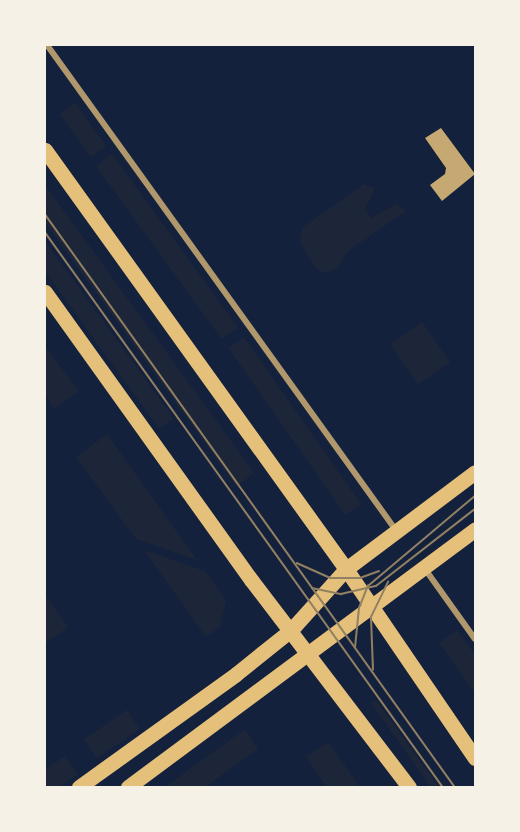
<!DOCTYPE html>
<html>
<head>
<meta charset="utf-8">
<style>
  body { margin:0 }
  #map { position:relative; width:520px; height:832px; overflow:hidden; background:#14213d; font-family:"DM Sans",sans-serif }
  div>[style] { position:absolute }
  .green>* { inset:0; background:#1d2539; transform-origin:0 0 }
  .building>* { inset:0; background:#c6a872 }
  .minor>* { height:6px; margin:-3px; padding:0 3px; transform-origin:3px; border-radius:3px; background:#b1986c }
  .primary>* { height:15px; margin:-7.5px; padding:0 7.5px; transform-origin:7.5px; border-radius:7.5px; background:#e5c07b }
  .tram>* { height:1.5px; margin:-0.75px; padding:0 0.75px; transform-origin:0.75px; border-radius:0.75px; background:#918062 }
  span { translate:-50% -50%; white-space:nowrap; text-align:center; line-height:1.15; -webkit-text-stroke:4.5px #f6f1e7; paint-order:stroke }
  .frame { position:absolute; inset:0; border:46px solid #f6f1e7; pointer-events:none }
</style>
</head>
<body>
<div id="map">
  <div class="green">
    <div style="left:75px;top:103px;width:53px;height:19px;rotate:54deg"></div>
    <div style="left:112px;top:154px;width:214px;height:20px;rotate:54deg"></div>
    <div style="clip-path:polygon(364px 184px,375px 188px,365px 209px,371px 218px,396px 204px,406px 211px,348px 251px,338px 268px,325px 273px,315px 268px,300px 242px,302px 228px)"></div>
    <div style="left:45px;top:185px;width:356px;height:22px;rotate:54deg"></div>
    <div style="left:45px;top:241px;width:219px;height:18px;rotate:54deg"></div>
    <div style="left:422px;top:322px;width:49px;height:39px;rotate:55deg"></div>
    <div style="left:244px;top:337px;width:204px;height:19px;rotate:55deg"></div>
    <div style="clip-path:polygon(45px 346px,79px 391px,54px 409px,45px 395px)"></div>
    <div style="clip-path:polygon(107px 434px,197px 560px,136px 539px,76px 457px)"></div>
    <div style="clip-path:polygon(144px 550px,205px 571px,226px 600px,220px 627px,206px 637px)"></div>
    <div style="clip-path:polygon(45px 595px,68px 627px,45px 644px)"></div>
    <div style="clip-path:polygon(457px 630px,475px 655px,475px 693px,439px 643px)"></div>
    <div style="clip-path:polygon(376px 700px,439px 787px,431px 787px,371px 703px)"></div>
    <div style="left:127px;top:710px;width:23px;height:52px;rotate:56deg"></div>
    <div style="clip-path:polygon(245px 729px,258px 749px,205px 787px,165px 787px)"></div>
    <div style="clip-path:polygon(328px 742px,360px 787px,327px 787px,306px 757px)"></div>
    <div style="clip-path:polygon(65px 756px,78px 774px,60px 787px,45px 787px,45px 770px)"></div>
  </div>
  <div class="building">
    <div style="clip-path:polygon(441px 128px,475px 174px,442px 201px,430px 185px,445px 174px,446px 168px,425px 138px)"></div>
  </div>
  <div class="minor">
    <div style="left:47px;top:45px;width:596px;rotate:54.28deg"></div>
    <div style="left:425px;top:569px;width:86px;rotate:54.5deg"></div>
  </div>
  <div class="primary">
    <div style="left:45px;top:150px;width:516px;rotate:54.31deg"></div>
    <div style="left:346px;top:569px;width:229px;rotate:55.7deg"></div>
    <div style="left:45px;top:292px;width:355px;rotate:54.4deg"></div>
    <div style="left:252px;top:581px;width:259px;rotate:52.7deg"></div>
    <div style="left:79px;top:787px;width:193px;rotate:-35.7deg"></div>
    <div style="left:236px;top:674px;width:70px;rotate:-38.7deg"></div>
    <div style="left:291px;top:630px;width:82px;rotate:-48deg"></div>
    <div style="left:346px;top:569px;width:161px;rotate:-36.9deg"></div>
    <div style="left:128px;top:787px;width:432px;rotate:-36.6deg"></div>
  </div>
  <div class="tram">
    <div style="left:45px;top:214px;width:705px;rotate:54.42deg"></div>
    <div style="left:45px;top:232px;width:683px;rotate:54.36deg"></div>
    <div style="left:297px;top:563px;width:37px;rotate:24deg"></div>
    <div style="left:331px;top:578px;width:29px"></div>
    <div style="left:360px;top:578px;width:20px;rotate:-20deg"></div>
    <div style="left:312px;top:588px;width:30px;rotate:12deg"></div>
    <div style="left:341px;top:594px;width:36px;rotate:-13deg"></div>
    <div style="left:376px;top:586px;width:125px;rotate:-37.9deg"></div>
    <div style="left:355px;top:648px;width:40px;rotate:-84.3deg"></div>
    <div style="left:359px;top:608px;width:24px;rotate:-68deg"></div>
    <div style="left:368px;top:586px;width:140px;rotate:-40.1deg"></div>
    <div style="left:373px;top:670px;width:53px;rotate:-92.2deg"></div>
    <div style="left:371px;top:617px;width:39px;rotate:-64deg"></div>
  </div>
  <div class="frame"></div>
</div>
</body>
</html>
